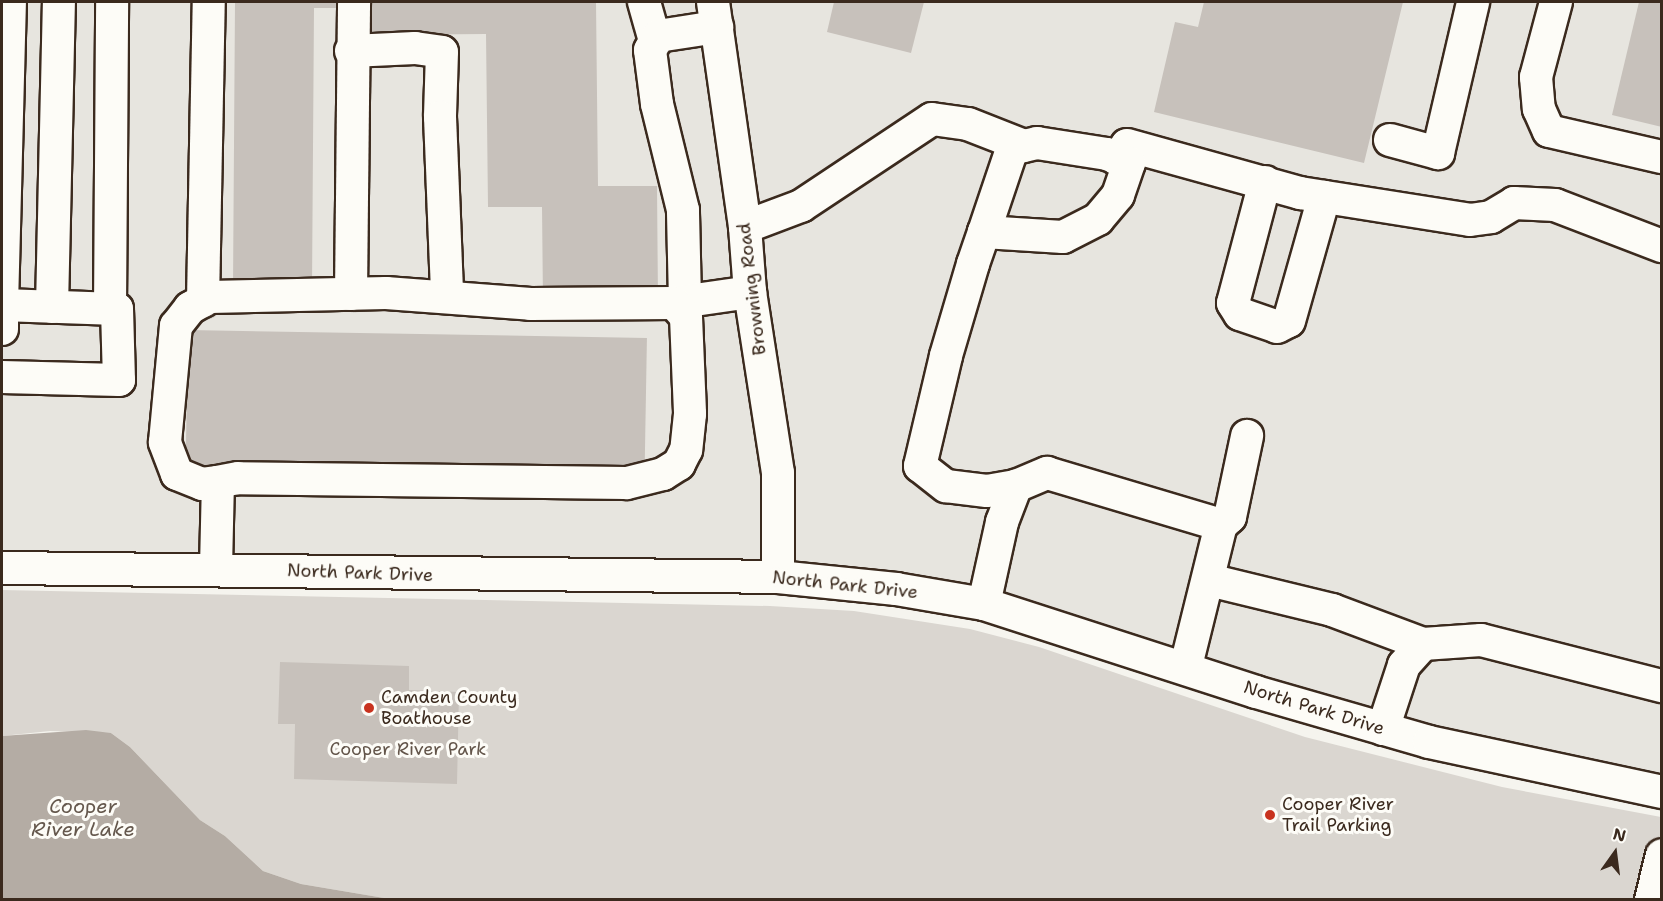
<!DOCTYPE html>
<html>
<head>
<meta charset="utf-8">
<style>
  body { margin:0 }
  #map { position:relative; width:1663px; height:901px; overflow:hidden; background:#f5f4ee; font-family:"Shantell Sans",sans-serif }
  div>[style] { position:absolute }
  .built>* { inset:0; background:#e7e5df }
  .green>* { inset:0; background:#dad6d0 }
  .water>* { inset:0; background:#b4aca4 }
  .building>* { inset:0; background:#c7c1bb; transform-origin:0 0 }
  .roads { filter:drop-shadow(2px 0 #3b2a1e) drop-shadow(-2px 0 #3b2a1e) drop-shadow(0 2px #3b2a1e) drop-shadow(0 -2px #3b2a1e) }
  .minor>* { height:32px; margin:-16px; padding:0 16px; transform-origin:16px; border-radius:16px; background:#fdfcf7 }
  .dots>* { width:16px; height:16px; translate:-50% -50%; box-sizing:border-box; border:3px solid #fdfcf7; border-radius:50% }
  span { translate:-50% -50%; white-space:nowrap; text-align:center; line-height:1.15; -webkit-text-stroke:6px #fdfcf7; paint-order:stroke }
  .street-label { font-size:18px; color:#3b2a1e }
  .poi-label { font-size:18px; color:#3b2a1e }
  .left { translate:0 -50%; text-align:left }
  .park-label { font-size:18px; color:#63554a }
  .water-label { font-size:20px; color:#65584d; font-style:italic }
  .frame { position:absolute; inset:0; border:3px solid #3b2a1e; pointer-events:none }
  .north { position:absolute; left:1585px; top:823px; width:60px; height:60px; -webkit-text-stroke:4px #fdfcf7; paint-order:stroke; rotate:14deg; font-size:16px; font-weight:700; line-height:24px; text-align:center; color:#3b2a1e }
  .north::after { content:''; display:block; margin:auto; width:21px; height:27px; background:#3b2a1e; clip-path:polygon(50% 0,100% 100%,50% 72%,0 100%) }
</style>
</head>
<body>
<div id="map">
  <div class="built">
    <div style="clip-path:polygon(2px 2px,1661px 2px,1661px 792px,896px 589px,2px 568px)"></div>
  </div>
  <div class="green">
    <div style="clip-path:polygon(2px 590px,770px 606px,854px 611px,970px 629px,1039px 647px,1305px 737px,1502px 787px,1661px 817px,1661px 899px,390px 899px,301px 884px,263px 871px,225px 836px,200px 820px,130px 747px,111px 733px,50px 731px,2px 736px)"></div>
  </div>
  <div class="water">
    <div style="clip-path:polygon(86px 730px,111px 733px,130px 747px,200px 820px,225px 836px,263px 871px,301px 884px,390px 899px,2px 899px,2px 736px)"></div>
  </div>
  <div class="building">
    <div style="clip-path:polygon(235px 2px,340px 2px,340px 8px,314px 8px,312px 288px,233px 287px)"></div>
    <div style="clip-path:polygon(368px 2px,596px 2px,598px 186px,657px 186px,658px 301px,543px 302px,542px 207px,488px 207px,486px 34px,368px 35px)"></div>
    <div style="clip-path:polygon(834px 2px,924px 2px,911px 53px,827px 32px)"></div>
    <div style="clip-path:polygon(1204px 2px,1403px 2px,1364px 163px,1154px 112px,1175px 22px,1198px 27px)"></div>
    <div style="clip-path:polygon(1639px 2px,1662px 2px,1662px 127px,1612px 115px)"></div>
    <div style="left:188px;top:330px;width:459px;height:137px;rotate:1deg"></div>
    <div style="clip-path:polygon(280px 662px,409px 666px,409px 690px,459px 692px,457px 784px,294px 779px,295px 724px,278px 724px)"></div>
  </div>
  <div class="roads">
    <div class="minor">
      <div style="left:644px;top:2px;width:41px;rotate:74.2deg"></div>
      <div style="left:713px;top:2px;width:227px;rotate:81.9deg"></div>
      <div style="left:745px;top:227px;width:65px;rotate:85.6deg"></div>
      <div style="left:750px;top:292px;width:183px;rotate:81.2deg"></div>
      <div style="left:778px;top:473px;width:104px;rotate:90deg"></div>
      <div style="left:1556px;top:2px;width:78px;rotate:104.9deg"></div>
      <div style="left:1536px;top:77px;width:32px;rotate:85deg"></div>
      <div style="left:1539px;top:109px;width:24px;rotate:66deg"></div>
      <div style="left:1549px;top:131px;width:116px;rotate:13deg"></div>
      <div style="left:351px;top:51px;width:64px;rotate:-2.7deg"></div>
      <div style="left:415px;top:48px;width:27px;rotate:8deg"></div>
      <div style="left:442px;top:52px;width:65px;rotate:91.8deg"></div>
      <div style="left:440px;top:117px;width:178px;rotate:87.7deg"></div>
      <div style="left:1390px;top:140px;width:50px;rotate:15.2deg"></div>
      <div style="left:1438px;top:153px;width:155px;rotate:-76.9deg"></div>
      <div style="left:1117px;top:159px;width:17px;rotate:-54deg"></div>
      <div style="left:1127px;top:145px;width:180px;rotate:15.5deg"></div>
      <div style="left:1300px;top:193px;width:172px;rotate:9deg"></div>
      <div style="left:1470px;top:220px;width:21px;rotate:-8deg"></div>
      <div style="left:1491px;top:217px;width:27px;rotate:-31deg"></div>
      <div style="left:1514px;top:203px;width:41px;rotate:2.8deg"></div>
      <div style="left:1555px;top:205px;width:115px;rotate:21deg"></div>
      <div style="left:1265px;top:182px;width:125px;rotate:104.8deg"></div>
      <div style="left:1233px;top:303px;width:13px;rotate:58deg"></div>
      <div style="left:1240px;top:314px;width:39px;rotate:19deg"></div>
      <div style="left:1277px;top:327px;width:13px;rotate:-27deg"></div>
      <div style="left:1289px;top:321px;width:129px;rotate:-74.2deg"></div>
      <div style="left:745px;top:227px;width:60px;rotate:-20.6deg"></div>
      <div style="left:801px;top:206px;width:157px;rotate:-33.6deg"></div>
      <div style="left:932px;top:119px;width:36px;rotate:8deg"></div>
      <div style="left:968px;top:124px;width:60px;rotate:21.4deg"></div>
      <div style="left:984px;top:232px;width:79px;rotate:3.6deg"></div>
      <div style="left:1063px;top:237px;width:39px;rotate:-27deg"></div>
      <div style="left:1098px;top:219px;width:31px;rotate:-50deg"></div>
      <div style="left:1118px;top:195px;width:34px;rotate:-71deg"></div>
      <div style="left:1129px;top:163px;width:24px;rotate:-158deg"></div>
      <div style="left:1107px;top:154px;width:71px;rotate:-171.1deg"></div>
      <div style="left:1037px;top:143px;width:26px;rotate:167deg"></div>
      <div style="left:1012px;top:149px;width:88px;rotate:108.6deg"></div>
      <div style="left:984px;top:232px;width:34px;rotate:109deg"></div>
      <div style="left:973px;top:264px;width:96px;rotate:106.4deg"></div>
      <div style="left:946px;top:356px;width:113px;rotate:103.3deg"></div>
      <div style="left:920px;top:466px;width:33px;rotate:38deg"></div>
      <div style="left:946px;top:486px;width:41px;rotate:7deg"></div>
      <div style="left:987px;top:491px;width:29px;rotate:-10deg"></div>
      <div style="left:351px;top:294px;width:292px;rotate:-89.4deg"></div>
      <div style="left:203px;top:301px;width:299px;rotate:-88.9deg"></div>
      <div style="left:685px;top:301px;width:91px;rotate:-91.3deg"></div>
      <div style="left:683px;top:210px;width:109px;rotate:-103.8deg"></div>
      <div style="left:657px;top:104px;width:54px;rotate:-97.4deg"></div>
      <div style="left:650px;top:50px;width:16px;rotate:-60deg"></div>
      <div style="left:658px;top:36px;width:60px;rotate:-8.7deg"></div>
      <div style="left:674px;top:303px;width:77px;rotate:-8.2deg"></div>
      <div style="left:2px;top:305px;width:303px;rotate:-88.5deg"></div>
      <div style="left:52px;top:307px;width:305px;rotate:-88.7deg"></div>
      <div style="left:110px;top:309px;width:307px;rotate:-89.6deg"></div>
      <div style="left:2px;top:329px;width:24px;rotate:-90deg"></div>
      <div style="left:2px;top:305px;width:115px;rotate:2deg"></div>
      <div style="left:117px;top:309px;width:71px;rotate:88.4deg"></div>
      <div style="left:119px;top:380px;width:117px;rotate:-178.5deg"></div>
      <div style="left:2px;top:568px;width:776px;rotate:0.66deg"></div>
      <div style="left:778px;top:577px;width:119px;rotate:5.8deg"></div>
      <div style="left:896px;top:589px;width:89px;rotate:9.7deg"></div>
      <div style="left:984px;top:604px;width:286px;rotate:17.9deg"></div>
      <div style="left:1256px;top:692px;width:180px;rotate:16.1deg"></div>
      <div style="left:1429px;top:742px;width:238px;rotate:12.1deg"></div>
      <div style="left:216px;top:568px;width:86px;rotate:-88.7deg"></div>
      <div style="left:218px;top:482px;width:16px;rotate:173deg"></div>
      <div style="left:202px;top:484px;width:27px;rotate:-158deg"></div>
      <div style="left:177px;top:474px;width:34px;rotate:-111deg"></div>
      <div style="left:165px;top:442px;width:117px;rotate:-84.6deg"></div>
      <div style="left:176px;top:326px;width:23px;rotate:-52deg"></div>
      <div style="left:190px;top:308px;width:23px;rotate:-29deg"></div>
      <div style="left:210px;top:297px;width:176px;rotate:-1.3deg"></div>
      <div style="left:386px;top:293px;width:145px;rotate:4.3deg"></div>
      <div style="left:531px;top:304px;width:143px;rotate:-0.4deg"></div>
      <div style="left:674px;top:303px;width:18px;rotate:49deg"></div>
      <div style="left:686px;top:317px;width:97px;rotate:87.6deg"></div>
      <div style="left:690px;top:414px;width:36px;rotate:96deg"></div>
      <div style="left:686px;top:450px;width:16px;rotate:117deg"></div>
      <div style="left:679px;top:464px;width:19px;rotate:148deg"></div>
      <div style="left:663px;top:474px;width:38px;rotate:166deg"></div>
      <div style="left:626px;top:483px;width:388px;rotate:-179.3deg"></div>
      <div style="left:238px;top:478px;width:20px;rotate:169deg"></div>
      <div style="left:1209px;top:580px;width:127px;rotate:13.7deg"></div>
      <div style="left:1332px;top:610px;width:97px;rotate:20.5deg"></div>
      <div style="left:984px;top:604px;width:84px;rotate:-77.6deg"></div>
      <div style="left:1002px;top:522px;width:39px;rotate:-69deg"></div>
      <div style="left:1016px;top:486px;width:34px;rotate:-23deg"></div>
      <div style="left:1047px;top:473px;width:182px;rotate:16.6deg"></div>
      <div style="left:1221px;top:525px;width:12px;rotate:-42deg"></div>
      <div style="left:1230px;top:517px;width:83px;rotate:-78.1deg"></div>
      <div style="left:1186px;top:666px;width:145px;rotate:-76.1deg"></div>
      <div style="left:1383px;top:729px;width:67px;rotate:-71.8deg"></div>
      <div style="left:1404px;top:665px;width:28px;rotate:-48deg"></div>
      <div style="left:1423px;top:644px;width:58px;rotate:-3.9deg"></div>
      <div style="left:1481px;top:640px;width:187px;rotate:14.3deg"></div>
      <div style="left:1651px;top:900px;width:46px;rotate:-76.3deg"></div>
    </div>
  </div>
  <div class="dots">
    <div style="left:369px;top:708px;background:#c8321e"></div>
    <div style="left:1270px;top:815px;background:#c8321e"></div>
  </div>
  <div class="street-label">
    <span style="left:752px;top:289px;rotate:-97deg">Browning Road</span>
    <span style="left:360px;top:573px;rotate:2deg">North Park Drive</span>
    <span style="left:845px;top:585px;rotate:6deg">North Park Drive</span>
    <span style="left:1314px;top:708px;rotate:17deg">North Park Drive</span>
  </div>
  <div class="poi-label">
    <span class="left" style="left:381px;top:708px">Camden County<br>Boathouse</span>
    <span class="left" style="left:1282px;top:815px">Cooper River<br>Trail Parking</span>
  </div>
  <div class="park-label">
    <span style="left:408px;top:749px">Cooper River Park</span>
  </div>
  <div class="water-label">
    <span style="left:83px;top:818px">Cooper<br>River Lake</span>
  </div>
  <div class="frame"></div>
  <div class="north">N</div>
</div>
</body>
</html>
